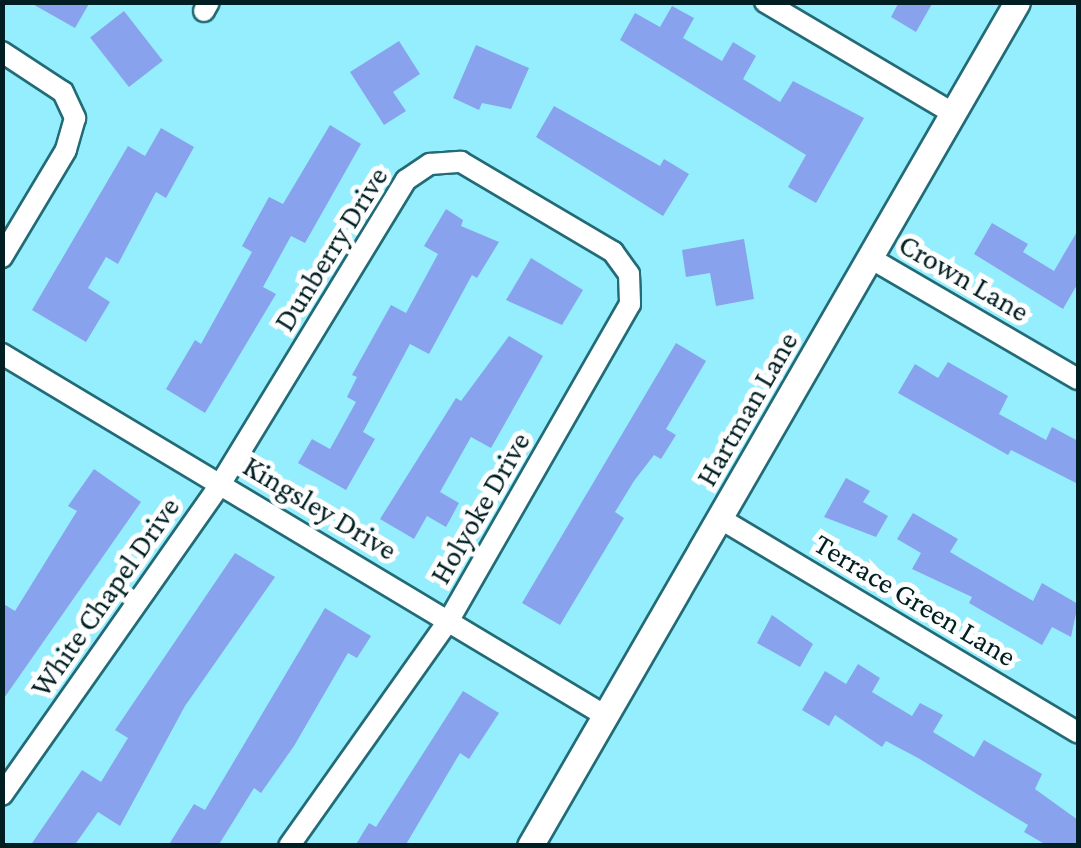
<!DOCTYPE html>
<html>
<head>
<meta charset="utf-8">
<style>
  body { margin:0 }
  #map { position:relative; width:1081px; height:848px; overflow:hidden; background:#94eefe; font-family:"Crimson Pro",serif }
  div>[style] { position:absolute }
  .building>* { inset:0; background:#89a2ee; transform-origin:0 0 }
  .roads { filter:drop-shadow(2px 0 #236b76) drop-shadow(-2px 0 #236b76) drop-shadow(0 2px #236b76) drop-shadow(0 -2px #236b76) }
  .minor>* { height:20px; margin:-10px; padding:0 10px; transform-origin:10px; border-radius:10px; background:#fff }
  .tertiary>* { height:25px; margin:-12.5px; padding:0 12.5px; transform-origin:12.5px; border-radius:12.5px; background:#fff }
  span { translate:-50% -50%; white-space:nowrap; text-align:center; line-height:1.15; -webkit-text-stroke:10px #fefefe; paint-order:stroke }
  .street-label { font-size:30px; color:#011e22 }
  .frame { position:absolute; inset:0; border:5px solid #011e22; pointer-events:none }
</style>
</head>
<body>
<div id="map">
  <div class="building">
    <div style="clip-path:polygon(29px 2px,90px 2px,75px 28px)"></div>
    <div style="clip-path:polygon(899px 2px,933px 2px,916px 32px,891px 17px)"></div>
    <div style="clip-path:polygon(672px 6px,694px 18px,683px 38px,722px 61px,733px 42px,756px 56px,743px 79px,780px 102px,793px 81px,864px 118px,816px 203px,788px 187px,806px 155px,620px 40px,635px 13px,660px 27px)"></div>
    <div style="left:124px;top:11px;width:63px;height:43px;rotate:52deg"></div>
    <div style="clip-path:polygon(399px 41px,420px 74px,393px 92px,406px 111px,384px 125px,350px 72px)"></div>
    <div style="clip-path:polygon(476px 45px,529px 68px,511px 109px,482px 103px,479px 110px,453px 98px)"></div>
    <div style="clip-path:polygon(554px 106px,660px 166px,664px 159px,689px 174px,663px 216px,536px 137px)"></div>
    <div style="clip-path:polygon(330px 125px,361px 144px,305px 243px,291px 236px,263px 287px,276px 294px,205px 413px,166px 389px,195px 340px,201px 344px,252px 252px,242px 246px,269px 197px,283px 204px)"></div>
    <div style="clip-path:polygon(161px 128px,194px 147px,166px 198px,156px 192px,118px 264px,106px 257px,88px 288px,110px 302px,86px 342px,32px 310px,128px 146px,145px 156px)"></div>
    <div style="clip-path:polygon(446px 209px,463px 220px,461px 226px,499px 242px,477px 278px,472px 275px,429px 354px,410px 344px,363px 432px,375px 439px,346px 490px,298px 463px,312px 439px,330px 449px,356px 402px,347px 397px,357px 377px,352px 375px,391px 305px,406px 313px,438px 254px,424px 246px)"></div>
    <div style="clip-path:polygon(992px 223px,1028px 244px,1023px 252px,1054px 271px,1078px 230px,1078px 283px,1063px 309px,974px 254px)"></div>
    <div style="clip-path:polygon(744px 239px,754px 299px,716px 306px,710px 273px,686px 277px,682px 250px)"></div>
    <div style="clip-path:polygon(531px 258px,583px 290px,562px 325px,506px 300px)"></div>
    <div style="clip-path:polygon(509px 336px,543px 356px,491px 448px,471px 437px,440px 492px,459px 503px,446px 527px,427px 516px,414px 539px,380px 519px,456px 398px,461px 401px)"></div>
    <div style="clip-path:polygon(676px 343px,706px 361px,666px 429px,676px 435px,661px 459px,654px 455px,634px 481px,615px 512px,624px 518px,560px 625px,522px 603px)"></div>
    <div style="clip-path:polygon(948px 362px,1008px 396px,999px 414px,1046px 440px,1052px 427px,1078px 441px,1078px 484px,1011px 450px,1008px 455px,898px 393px,915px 364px,938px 378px)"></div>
    <div style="clip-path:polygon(94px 469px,141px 502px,2px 701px,2px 603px,15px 611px,77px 511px,68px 506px)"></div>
    <div style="clip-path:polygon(846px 478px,870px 491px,863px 502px,888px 516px,876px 537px,824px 517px)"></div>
    <div style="clip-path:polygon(913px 513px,958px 539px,950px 552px,1033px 601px,1042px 583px,1078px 604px,1071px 637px,1052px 627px,1042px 645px,969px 603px,972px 597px,912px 569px,921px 553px,897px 539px)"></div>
    <div style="clip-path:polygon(235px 553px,275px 577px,185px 706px,120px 826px,98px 812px,74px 846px,30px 846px,82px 770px,101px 782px,128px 738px,115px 730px)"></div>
    <div style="clip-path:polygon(325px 608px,371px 636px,357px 658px,348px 653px,294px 746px,261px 793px,254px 788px,218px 846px,168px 846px,194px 804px,205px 810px)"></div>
    <div style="clip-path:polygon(772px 615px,813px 644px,800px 667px,757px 643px)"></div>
    <div style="clip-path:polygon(858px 664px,880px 678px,872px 692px,912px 716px,920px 703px,943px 715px,933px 732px,974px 757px,984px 740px,1042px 774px,1035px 789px,1078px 820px,1078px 846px,1048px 846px,1024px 832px,1028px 825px,918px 758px,886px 741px,882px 747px,835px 715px,829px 726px,802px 710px,825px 671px,846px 684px)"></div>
    <div style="clip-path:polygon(463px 691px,499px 713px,469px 759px,460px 753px,405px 846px,355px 846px,369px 823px,376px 827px)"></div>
  </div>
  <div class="roads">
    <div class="minor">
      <div style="left:765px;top:2px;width:218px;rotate:30.6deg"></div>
      <div style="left:204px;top:11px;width:10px;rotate:-61deg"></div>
      <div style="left:2px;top:52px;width:73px;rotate:33.3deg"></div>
      <div style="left:63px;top:92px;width:29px;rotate:65deg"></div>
      <div style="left:75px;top:118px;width:33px;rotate:106deg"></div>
      <div style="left:66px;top:150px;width:125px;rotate:120.9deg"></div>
      <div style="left:870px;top:258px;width:241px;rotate:30.2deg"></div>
      <div style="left:2px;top:354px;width:704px;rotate:30.94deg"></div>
      <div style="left:721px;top:519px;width:416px;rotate:30.9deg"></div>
      <div style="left:2px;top:795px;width:381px;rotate:-54.9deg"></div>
      <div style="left:221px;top:483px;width:355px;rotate:-58.6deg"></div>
      <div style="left:406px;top:180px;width:29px;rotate:-34deg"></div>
      <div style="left:430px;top:164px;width:31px;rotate:-4deg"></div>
      <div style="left:461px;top:162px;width:177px;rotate:30.6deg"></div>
      <div style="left:613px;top:252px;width:27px;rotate:54deg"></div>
      <div style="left:629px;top:274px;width:30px;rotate:88deg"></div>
      <div style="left:630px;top:304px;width:364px;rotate:119.8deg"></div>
      <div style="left:449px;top:620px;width:277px;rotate:125.3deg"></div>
    </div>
    <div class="tertiary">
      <div style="left:530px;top:846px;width:974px;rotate:-60.01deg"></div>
    </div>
  </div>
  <div class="street-label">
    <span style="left:331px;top:249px;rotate:-58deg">Dunberry Drive</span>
    <span style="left:964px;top:278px;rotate:30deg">Crown Lane</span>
    <span style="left:747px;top:409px;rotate:-60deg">Hartman Lane</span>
    <span style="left:320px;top:508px;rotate:31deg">Kingsley Drive</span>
    <span style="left:480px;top:508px;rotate:-60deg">Holyoke Drive</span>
    <span style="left:105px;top:597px;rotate:-55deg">White Chapel Drive</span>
    <span style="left:915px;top:600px;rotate:31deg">Terrace Green Lane</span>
  </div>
  <div class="frame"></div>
</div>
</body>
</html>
